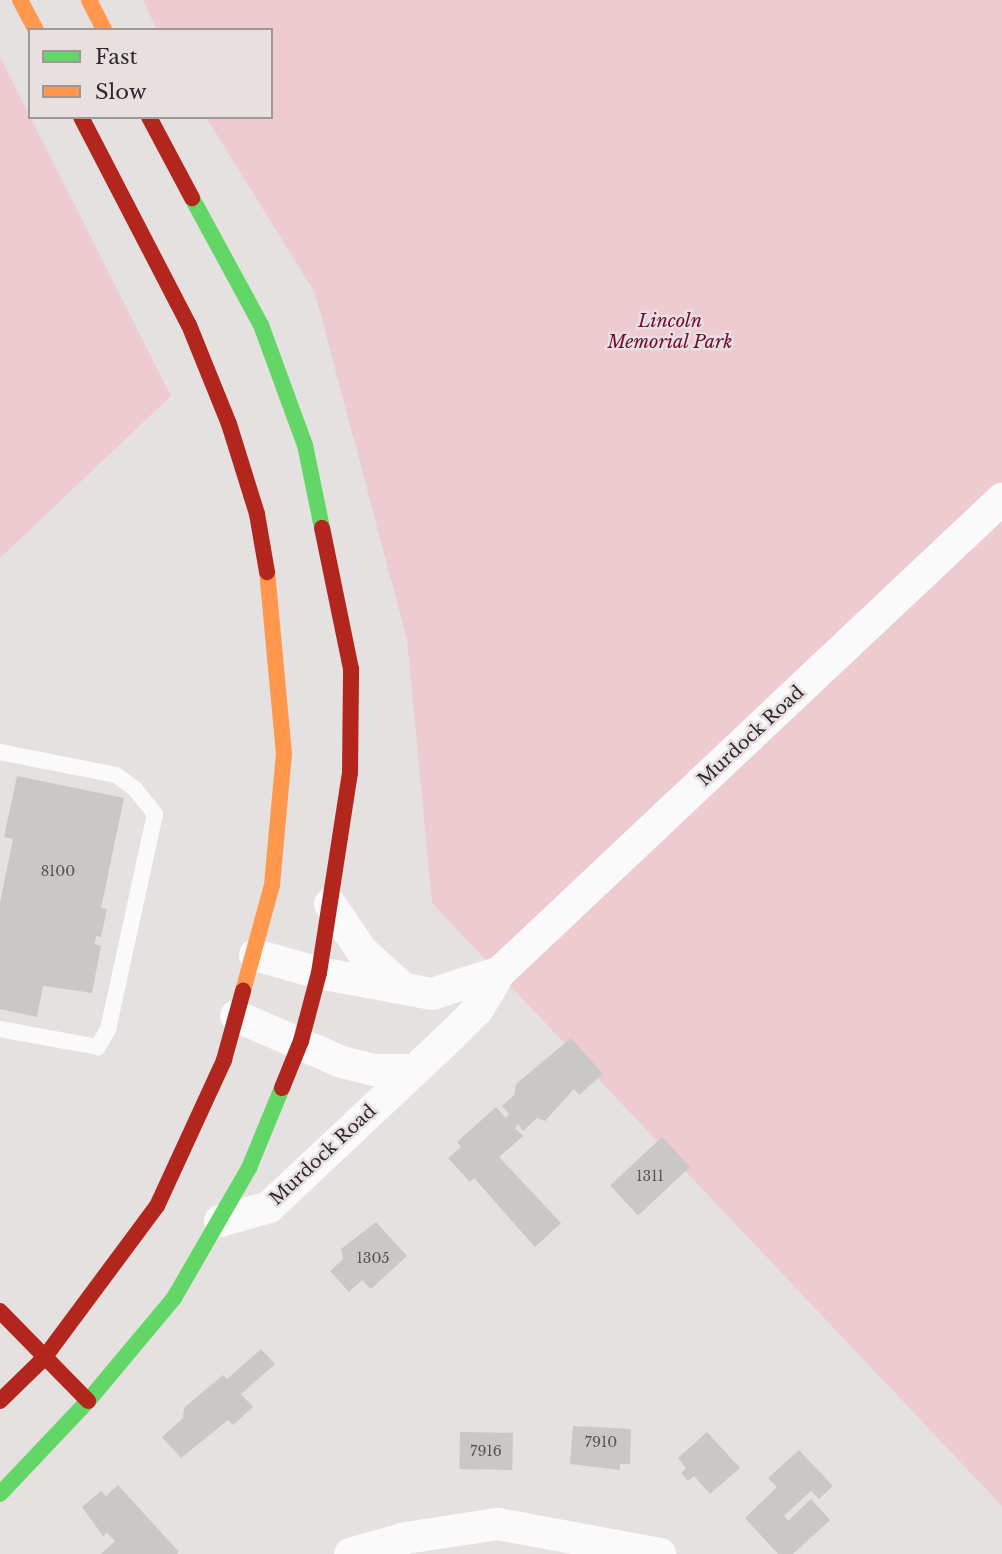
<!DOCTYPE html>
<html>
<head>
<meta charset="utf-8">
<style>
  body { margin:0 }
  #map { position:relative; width:1002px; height:1554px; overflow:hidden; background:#e5e1e1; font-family:"Libre Baskerville",serif }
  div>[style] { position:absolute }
  .green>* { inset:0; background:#edcbd0 }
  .building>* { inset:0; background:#cac7c7; transform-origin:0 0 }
  .lane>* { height:16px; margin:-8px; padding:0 8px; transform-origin:8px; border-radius:8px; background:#fbfafa }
  .street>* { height:32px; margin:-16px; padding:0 16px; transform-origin:16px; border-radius:16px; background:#fbfafa }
  .fast>* { height:16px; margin:-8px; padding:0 8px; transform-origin:8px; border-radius:8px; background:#63d668 }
  .slow>* { height:16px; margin:-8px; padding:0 8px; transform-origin:8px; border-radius:8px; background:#ff974d }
  .jam>* { height:16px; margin:-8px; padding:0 8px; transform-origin:8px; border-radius:8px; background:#b3261e }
  span { translate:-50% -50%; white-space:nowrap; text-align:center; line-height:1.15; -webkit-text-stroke:5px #e7dfe0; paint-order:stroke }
  .number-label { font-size:14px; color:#575454 }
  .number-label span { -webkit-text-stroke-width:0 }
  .park-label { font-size:18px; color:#730a2f; font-style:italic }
  .street-label { font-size:18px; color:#2e2b2b }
  .legend { position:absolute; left:28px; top:28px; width:245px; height:91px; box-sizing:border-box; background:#e7dfe0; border:2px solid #9d9798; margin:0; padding:9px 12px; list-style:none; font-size:21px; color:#2e2b2b }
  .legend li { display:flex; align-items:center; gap:14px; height:35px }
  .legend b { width:35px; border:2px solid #9d9798 }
</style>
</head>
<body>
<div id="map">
  <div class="green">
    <div style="clip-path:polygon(143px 0,1002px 0,1002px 1506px,432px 903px,407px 640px,315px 293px,206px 117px,271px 117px,271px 30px,157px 30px)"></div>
    <div style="clip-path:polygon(0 57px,171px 396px,0 558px)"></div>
  </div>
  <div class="building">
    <div style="clip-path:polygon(17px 776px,124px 798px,101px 908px,107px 909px,101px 937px,96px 936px,95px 944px,101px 946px,92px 993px,43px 986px,37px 1017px,0 1009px,0 903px,13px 839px,4px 837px)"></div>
    <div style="clip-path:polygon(571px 1038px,603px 1074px,579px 1095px,574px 1089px,545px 1121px,537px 1118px,523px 1131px,518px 1124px,515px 1128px,523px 1136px,499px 1157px,561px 1223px,535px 1247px,474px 1178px,470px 1182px,448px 1158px,461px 1147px,457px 1142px,496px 1107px,506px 1118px,509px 1114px,502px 1106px,514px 1095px,516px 1084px)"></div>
    <div style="left:662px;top:1137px;width:41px;height:71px;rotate:47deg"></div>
    <div style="clip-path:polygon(376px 1222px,407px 1256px,371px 1289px,362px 1280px,349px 1292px,330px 1271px,343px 1259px,341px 1249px)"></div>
    <div style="clip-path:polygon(261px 1349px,275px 1364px,241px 1394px,253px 1407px,233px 1425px,228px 1420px,181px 1458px,162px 1437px,183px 1418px,184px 1408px,223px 1375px,227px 1379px)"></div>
    <div style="clip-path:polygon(573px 1426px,631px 1429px,630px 1464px,620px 1464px,620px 1470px,570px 1464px)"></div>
    <div style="left:460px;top:1432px;width:53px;height:37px;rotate:1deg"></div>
    <div style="clip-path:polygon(707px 1432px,740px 1468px,710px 1494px,694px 1476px,688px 1481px,681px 1473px,686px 1468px,678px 1458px)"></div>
    <div style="clip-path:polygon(799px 1450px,833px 1486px,819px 1499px,811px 1491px,784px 1516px,788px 1521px,811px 1499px,830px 1520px,793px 1554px,778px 1554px,745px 1518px,777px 1487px,768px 1478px)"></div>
    <div style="clip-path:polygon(118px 1485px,179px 1552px,177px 1554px,101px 1554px,115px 1541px,107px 1533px,103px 1536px,82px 1507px,101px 1491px,106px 1496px)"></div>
  </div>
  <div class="lane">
    <div style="left:0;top:752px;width:118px;rotate:11.2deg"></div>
    <div style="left:116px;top:775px;width:24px;rotate:36deg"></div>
    <div style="left:135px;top:789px;width:32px;rotate:51deg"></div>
    <div style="left:155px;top:814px;width:220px;rotate:102.3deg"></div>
    <div style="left:108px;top:1029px;width:21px;rotate:119deg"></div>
    <div style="left:98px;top:1047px;width:100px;rotate:-169.6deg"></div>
  </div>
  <div class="street">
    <div style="left:330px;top:904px;width:57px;rotate:55.8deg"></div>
    <div style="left:362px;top:951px;width:55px;rotate:42.1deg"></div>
    <div style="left:255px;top:955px;width:66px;rotate:15.7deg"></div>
    <div style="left:319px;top:973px;width:115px;rotate:10.5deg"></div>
    <div style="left:432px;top:994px;width:71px;rotate:-17.9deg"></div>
    <div style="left:236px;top:1016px;width:116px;rotate:23.5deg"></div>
    <div style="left:342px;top:1062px;width:33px;rotate:14deg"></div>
    <div style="left:374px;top:1070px;width:41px"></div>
    <div style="left:220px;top:1221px;width:51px;rotate:-15.9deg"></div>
    <div style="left:269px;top:1207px;width:247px;rotate:-43.2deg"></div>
    <div style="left:449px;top:1038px;width:41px;rotate:-45deg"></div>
    <div style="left:478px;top:1009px;width:43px;rotate:-59.3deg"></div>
    <div style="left:500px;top:972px;width:690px;rotate:-43.3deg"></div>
    <div style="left:350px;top:1554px;width:58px;rotate:-15.9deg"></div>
    <div style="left:406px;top:1538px;width:93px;rotate:-8.7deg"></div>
    <div style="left:498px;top:1524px;width:165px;rotate:10.5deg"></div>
  </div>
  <div class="fast">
    <div style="left:192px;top:198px;width:145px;rotate:61.5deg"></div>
    <div style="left:261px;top:325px;width:128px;rotate:69.9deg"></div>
    <div style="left:305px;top:445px;width:85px;rotate:78.4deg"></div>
    <div style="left:0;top:1494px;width:128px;rotate:-46.6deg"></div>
    <div style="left:88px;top:1401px;width:134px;rotate:-50.1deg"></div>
    <div style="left:174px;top:1298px;width:150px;rotate:-60deg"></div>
    <div style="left:249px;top:1168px;width:87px;rotate:-67.6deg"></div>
  </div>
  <div class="slow">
    <div style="left:20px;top:0;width:34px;rotate:62deg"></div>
    <div style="left:89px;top:0;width:34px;rotate:63deg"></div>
    <div style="left:243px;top:991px;width:110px;rotate:-74.7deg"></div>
    <div style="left:272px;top:885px;width:132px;rotate:-84.8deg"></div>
    <div style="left:284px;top:754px;width:183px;rotate:-95.3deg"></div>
  </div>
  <div class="jam">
    <div style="left:81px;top:117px;width:234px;rotate:62.6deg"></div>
    <div style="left:189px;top:325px;width:107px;rotate:68deg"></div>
    <div style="left:229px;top:424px;width:94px;rotate:72.7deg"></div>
    <div style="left:257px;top:514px;width:59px;rotate:80.2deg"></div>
    <div style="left:149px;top:117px;width:92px;rotate:62deg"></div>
    <div style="left:282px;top:1088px;width:51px;rotate:-68deg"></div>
    <div style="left:301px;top:1041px;width:70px;rotate:-75.2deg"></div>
    <div style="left:319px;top:973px;width:202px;rotate:-81.2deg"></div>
    <div style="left:350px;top:773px;width:104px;rotate:-89.4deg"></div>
    <div style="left:351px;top:669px;width:144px;rotate:-101.6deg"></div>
    <div style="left:0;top:1311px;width:126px;rotate:45.6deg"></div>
    <div style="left:0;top:1401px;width:62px;rotate:-44.3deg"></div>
    <div style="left:44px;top:1358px;width:189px;rotate:-53.4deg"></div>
    <div style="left:157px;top:1206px;width:161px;rotate:-65.3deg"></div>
    <div style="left:224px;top:1060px;width:72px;rotate:-74.6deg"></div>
  </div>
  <div class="number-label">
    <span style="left:58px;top:871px">8100</span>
    <span style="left:650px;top:1176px">1311</span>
    <span style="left:373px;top:1258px">1305</span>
    <span style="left:601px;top:1442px">7910</span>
    <span style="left:486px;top:1451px">7916</span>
  </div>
  <div class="park-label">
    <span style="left:670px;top:332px">Lincoln<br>Memorial Park</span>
  </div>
  <div class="street-label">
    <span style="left:751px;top:736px;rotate:-43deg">Murdock Road</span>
    <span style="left:323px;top:1155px;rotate:-43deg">Murdock Road</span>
  </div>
  <ul class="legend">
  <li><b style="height:9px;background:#63d668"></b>Fast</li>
  <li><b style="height:9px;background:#ff974d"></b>Slow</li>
  </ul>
</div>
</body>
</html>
